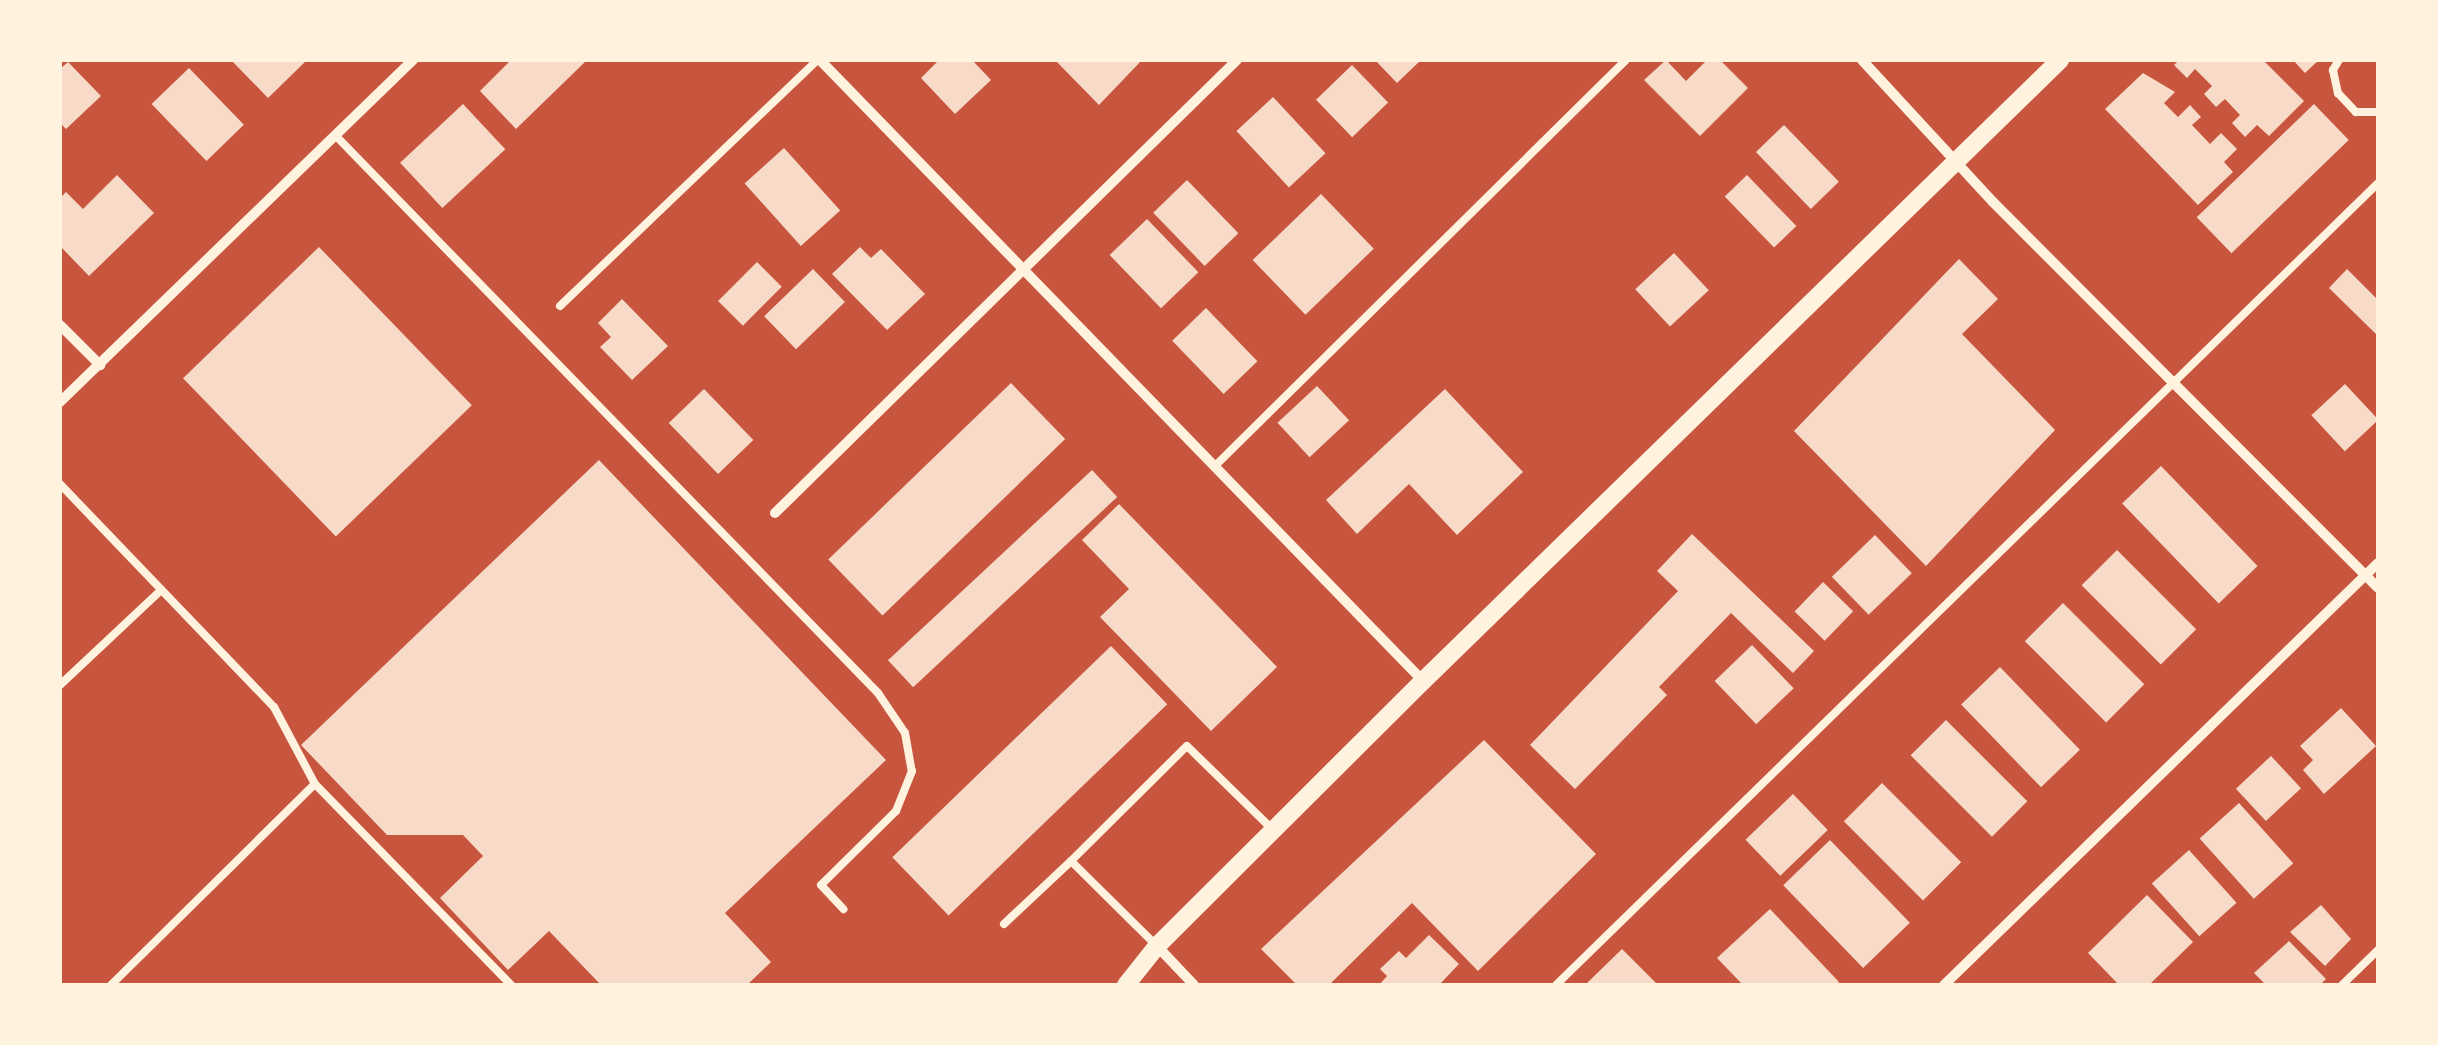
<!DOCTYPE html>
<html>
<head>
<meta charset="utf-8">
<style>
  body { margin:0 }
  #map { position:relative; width:2438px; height:1045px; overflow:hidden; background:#c8553d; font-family:Helvetica,sans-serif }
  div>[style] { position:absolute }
  .building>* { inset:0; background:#f7dbc8; transform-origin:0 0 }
  .service>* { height:8px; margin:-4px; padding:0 4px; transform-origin:4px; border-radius:4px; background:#fff3e0 }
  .minor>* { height:10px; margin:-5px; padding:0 5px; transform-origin:5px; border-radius:5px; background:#fff3e0 }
  .tertiary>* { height:18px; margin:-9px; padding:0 9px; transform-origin:9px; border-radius:9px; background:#fff3e0 }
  span { translate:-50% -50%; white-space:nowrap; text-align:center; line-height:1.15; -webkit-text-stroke:8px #fff3e0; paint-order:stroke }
  .frame { position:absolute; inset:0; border:62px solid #fff3e0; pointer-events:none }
</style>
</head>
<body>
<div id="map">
  <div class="building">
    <div style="clip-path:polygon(231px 60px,307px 60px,268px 98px)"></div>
    <div style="clip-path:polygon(511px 60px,587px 60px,516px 129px,480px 91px)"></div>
    <div style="clip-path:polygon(939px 60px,972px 60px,991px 80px,955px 114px,921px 78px)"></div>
    <div style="clip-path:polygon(1055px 60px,1142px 60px,1099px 105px)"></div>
    <div style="clip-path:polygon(1375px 60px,1421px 60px,1397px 83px)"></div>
    <div style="clip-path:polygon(1666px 60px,1686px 81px,1707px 60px,1720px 60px,1748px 88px,1700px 136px,1644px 80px)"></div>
    <div style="clip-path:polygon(2179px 60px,2263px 60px,2304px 101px,2269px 136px,2257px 125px,2245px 137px,2232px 123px,2240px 115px,2225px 99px,2216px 107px,2204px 94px,2212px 86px,2195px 69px,2187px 78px,2174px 65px)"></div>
    <div style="clip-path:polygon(2293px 60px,2319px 60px,2305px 73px)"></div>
    <div style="clip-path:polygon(68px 62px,101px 96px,66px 129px,60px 123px,60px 69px)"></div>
    <div style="left:1352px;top:65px;width:52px;height:50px;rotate:46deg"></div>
    <div style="left:189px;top:68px;width:79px;height:52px;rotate:46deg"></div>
    <div style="clip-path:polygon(2143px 73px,2175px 92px,2164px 103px,2178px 117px,2190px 105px,2201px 117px,2192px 125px,2210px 144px,2221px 133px,2237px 149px,2224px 162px,2233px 172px,2198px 205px,2105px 109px)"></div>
    <div style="left:1273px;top:97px;width:77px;height:50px;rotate:47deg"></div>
    <div style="left:463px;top:104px;width:62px;height:86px;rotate:47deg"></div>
    <div style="left:2314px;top:104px;width:50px;height:163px;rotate:46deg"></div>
    <div style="left:1784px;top:125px;width:79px;height:39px;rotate:46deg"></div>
    <div style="left:784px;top:148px;width:84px;height:53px;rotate:48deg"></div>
    <div style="clip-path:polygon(117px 175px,154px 213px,89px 276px,60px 246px,60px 198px,66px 192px,83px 209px)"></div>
    <div style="left:1747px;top:175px;width:71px;height:31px;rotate:46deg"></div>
    <div style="left:1187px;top:180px;width:74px;height:47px;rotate:46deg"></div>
    <div style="left:1321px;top:194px;width:76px;height:95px;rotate:46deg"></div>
    <div style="left:1147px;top:219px;width:74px;height:52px;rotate:46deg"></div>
    <div style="left:319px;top:247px;width:220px;height:189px;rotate:46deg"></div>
    <div style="clip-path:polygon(860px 247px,871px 258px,881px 249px,925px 294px,887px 330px,832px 274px)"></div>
    <div style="left:1674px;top:253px;width:51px;height:53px;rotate:47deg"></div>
    <div style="clip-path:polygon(1959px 259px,1998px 299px,1962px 334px,2055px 430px,1926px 566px,1794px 431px)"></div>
    <div style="left:757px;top:262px;width:35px;height:55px;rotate:45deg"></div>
    <div style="left:813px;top:269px;width:46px;height:68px;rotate:46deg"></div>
    <div style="clip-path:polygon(2347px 269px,2378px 300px,2378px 336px,2329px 288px)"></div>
    <div style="clip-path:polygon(622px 299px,668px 346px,632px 380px,600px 347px,611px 337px,598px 323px)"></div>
    <div style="left:1206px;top:308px;width:74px;height:47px;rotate:46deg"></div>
    <div style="left:1011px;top:383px;width:78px;height:254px;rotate:46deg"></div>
    <div style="left:2345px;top:384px;width:49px;height:46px;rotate:47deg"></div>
    <div style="left:1317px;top:386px;width:47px;height:54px;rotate:47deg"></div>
    <div style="left:704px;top:389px;width:71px;height:49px;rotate:46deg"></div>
    <div style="clip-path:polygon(1445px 389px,1523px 472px,1457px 535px,1409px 484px,1357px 534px,1326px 500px)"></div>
    <div style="clip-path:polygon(599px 460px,886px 760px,725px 913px,771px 962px,747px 985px,601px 985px,549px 931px,508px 970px,440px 898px,483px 856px,463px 835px,387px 835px,301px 745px)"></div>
    <div style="left:2161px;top:466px;width:139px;height:54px;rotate:46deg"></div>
    <div style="left:1092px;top:470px;width:37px;height:279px;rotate:47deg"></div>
    <div style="clip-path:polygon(1119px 504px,1277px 667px,1211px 731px,1100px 617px,1129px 589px,1082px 540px)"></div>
    <div style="clip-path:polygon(1692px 534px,1814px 651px,1793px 673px,1731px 613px,1659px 687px,1667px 695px,1575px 789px,1530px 745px,1678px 591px,1657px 571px)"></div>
    <div style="left:1875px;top:535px;width:53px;height:60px;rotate:46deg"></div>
    <div style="left:2117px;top:550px;width:112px;height:50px;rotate:45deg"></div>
    <div style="left:1823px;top:582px;width:42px;height:41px;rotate:44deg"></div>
    <div style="left:2063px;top:603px;width:115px;height:54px;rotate:45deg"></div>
    <div style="left:1752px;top:645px;width:60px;height:52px;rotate:46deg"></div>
    <div style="left:1111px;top:646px;width:81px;height:304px;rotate:46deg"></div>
    <div style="left:2000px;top:667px;width:115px;height:54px;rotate:46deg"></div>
    <div style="clip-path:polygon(2341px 708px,2376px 746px,2324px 794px,2303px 770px,2313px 760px,2300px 746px)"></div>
    <div style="left:1946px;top:720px;width:115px;height:50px;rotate:45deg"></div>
    <div style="clip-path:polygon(1484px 740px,1596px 854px,1478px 971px,1412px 903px,1329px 985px,1297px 985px,1261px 949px)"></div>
    <div style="left:2271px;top:756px;width:44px;height:48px;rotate:47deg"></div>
    <div style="left:1882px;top:783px;width:112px;height:54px;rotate:45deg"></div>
    <div style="left:1793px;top:794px;width:50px;height:66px;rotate:46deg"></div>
    <div style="left:2239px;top:803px;width:81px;height:53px;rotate:48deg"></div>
    <div style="left:1830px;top:840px;width:115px;height:65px;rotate:46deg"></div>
    <div style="left:2189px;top:850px;width:71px;height:50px;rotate:48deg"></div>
    <div style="clip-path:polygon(2147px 895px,2193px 942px,2149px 985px,2119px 985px,2088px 953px)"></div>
    <div style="clip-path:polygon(2321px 905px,2351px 939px,2325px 966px,2290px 932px)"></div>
    <div style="clip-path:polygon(1770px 909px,1839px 982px,1836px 985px,1743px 985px,1717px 958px)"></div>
    <div style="clip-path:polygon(1429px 935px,1459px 964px,1439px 985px,1379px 985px,1387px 976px,1380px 969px,1399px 951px,1406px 958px)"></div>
    <div style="clip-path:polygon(2289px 941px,2326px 979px,2320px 985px,2266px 985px,2254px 973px)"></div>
    <div style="clip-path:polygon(1622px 949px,1658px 985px,1585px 985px)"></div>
  </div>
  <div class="service">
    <div style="left:2339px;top:60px;width:12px;rotate:121deg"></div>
    <div style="left:2333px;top:70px;width:24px;rotate:78deg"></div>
    <div style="left:2338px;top:93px;width:26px;rotate:47deg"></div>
    <div style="left:2356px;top:112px;width:22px"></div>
    <div style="left:336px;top:136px;width:777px;rotate:45.78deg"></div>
    <div style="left:878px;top:693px;width:48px;rotate:56deg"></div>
    <div style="left:905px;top:733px;width:39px;rotate:80deg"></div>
    <div style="left:912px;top:771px;width:43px;rotate:111.8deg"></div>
    <div style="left:896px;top:811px;width:105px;rotate:135.4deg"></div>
    <div style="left:821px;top:885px;width:33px;rotate:47deg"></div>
    <div style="left:560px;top:306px;width:356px;rotate:-43.7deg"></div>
    <div style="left:1216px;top:465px;width:576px;rotate:-44.65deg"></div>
    <div style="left:60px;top:484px;width:309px;rotate:46.2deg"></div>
    <div style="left:274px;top:707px;width:87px;rotate:62deg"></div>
    <div style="left:60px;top:685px;width:139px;rotate:-43.2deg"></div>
    <div style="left:1071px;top:861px;width:163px;rotate:-44.8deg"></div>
    <div style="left:1187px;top:746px;width:120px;rotate:44.3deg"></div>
    <div style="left:1004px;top:924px;width:92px;rotate:-43.2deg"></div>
    <div style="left:1071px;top:861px;width:121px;rotate:44.7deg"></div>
    <div style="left:111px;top:985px;width:286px;rotate:-44.6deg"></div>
    <div style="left:315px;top:784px;width:281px;rotate:45.7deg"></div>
    <div style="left:1556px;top:985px;width:1148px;rotate:-44.29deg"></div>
    <div style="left:2342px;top:985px;width:50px;rotate:-44.2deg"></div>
  </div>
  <div class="minor">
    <div style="left:820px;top:60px;width:866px;rotate:45.84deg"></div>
    <div style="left:1862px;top:60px;width:193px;rotate:47.3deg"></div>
    <div style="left:1993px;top:202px;width:545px;rotate:45.07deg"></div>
    <div style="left:60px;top:325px;width:57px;rotate:45deg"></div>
    <div style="left:60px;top:402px;width:492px;rotate:-44.1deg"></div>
    <div style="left:775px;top:513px;width:647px;rotate:-44.44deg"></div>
    <div style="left:1157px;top:946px;width:54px;rotate:46.5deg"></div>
    <div style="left:1944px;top:985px;width:605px;rotate:-44.2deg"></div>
  </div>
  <div class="tertiary">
    <div style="left:1126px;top:985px;width:50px;rotate:-51.5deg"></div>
    <div style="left:1157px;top:946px;width:375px;rotate:-44.9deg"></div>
    <div style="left:1423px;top:681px;width:890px;rotate:-44.27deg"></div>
  </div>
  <div class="frame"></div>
</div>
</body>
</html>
